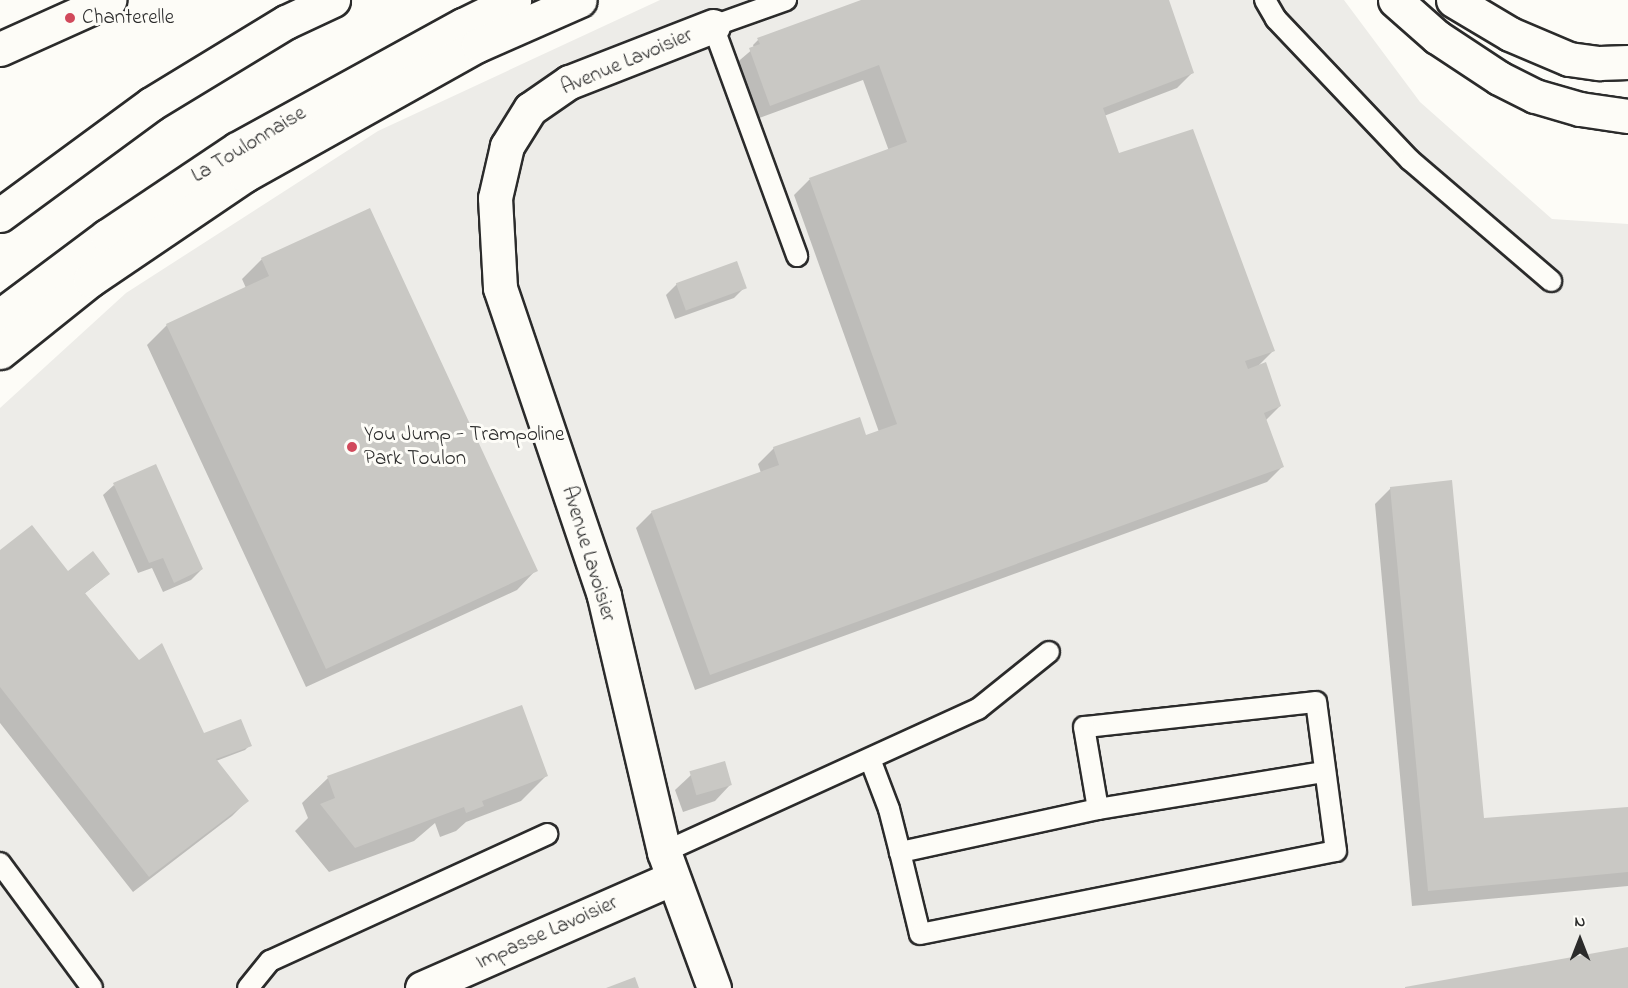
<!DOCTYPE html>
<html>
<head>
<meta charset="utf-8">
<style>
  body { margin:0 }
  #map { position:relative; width:1628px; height:988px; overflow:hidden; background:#fdfcf7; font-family:"Indie Flower",sans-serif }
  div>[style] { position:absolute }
  .built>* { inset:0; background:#edece8 }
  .shadow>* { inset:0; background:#0003 }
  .building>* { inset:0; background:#c9c8c4; transform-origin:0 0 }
  .roads { filter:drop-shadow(2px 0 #2b2b2b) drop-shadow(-2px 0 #2b2b2b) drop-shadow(0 2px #2b2b2b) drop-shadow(0 -2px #2b2b2b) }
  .service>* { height:20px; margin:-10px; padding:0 10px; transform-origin:10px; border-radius:10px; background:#fdfcf7 }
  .minor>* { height:33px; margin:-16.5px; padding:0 16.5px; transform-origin:16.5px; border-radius:16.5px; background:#fdfcf7 }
  .primary>* { height:33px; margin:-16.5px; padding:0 16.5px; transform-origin:16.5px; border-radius:16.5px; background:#fdfcf7 }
  .motorway>* { height:33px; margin:-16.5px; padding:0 16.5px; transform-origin:16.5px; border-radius:16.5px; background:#fdfcf7 }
  .dots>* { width:16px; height:16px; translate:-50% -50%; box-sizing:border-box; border:3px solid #fdfcf7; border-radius:50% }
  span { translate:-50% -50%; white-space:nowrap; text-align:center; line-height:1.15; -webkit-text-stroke:6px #fdfcf7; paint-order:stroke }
  .poi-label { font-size:21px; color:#2b2b2b }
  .left { translate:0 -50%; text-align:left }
  .street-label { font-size:21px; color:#2b2b2b }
  .north { position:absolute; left:1550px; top:910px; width:60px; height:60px; -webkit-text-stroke:4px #fdfcf7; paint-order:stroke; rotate:0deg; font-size:16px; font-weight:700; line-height:24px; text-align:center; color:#2b2b2b }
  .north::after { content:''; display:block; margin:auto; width:21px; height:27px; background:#2b2b2b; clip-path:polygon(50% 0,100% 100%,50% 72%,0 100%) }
</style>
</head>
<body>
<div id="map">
  <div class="built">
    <div style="clip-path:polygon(660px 0,1344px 0,1420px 102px,1552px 219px,1628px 224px,1628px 988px,0 988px,0 408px,126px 293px,378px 131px)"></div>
  </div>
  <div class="shadow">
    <div style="clip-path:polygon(866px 0,1167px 0,1192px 73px,1177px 88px,1104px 116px,1119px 155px,1274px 350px,1258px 366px,1280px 406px,1265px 421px,1283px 466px,1267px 482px,695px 690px,636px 528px,652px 512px,761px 473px,758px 464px,774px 448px,865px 437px,879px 432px,794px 195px,809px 180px,889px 151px,863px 80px,754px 120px,734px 65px,754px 48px,753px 45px,758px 40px)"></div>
    <div style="clip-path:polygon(262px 259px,536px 570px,517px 590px,306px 687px,147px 345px,167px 325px,246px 288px,242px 279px)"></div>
    <div style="clip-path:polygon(677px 284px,745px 287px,734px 298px,675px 319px,666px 295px)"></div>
    <div style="clip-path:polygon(114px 485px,202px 569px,191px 580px,163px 592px,152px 568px,138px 573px,103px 495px)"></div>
    <div style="clip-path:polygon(1391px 488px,1483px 820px,1628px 808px,1628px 886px,1412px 906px,1375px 504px)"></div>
    <div style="clip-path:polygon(0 552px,67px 573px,103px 579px,84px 594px,138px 662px,203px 735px,250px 745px,245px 750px,216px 761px,247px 801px,232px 816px,133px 892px,0 723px)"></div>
    <div style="clip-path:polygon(547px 775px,521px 801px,466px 822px,456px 831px,440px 837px,435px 823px,414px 841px,329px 872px,295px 831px,308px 818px,302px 803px,328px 778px)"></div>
    <div style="clip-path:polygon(691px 775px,730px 785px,715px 801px,683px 812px,675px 790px)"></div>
  </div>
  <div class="building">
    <div style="clip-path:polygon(861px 0,1169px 0,1194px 73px,1103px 108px,1119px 153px,1193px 129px,1275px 351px,1245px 361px,1248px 369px,1266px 362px,1281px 406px,1264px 413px,1284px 467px,710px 675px,651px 511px,779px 465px,773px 447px,860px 417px,866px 435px,897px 424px,809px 178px,907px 142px,879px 65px,770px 106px,749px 48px,760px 44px,757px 38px)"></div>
    <div style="clip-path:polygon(370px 208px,538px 571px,326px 669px,166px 324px,269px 276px,261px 258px)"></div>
    <div style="left:737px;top:261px;width:29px;height:65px;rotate:70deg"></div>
    <div style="clip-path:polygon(156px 464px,203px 569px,174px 583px,163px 558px,149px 563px,113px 483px)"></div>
    <div style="clip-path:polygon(1452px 480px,1484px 818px,1628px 807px,1628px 872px,1428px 891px,1390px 487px)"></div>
    <div style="clip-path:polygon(32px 525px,68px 571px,93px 551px,110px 574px,85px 593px,139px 660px,162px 643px,204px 733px,241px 719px,252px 746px,216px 759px,249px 801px,149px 877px,0 687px,0 550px)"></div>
    <div style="clip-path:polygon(522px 705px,548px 776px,482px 801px,484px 806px,466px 813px,464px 807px,355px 848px,320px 804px,335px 798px,327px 776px)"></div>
    <div style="left:725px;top:761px;width:25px;height:37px;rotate:74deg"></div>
    <div style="clip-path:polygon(1628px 947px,1628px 988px,1405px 988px,1405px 987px)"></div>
    <div style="clip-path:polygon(635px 977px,639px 988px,606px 988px)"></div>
  </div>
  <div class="roads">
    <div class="service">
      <div style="left:786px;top:0;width:77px;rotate:160.4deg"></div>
      <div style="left:713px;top:26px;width:245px;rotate:69.9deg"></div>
      <div style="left:1265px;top:0;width:22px;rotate:60deg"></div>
      <div style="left:1276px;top:19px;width:195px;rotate:46.5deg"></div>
      <div style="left:1410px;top:160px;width:186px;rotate:40.6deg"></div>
      <div style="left:870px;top:759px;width:53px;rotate:69.2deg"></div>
      <div style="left:889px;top:809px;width:44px;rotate:75.7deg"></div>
      <div style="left:900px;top:852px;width:84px;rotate:76.3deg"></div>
      <div style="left:920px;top:934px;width:424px;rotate:-11.3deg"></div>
      <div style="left:1336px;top:851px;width:150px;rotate:-97.6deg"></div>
      <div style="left:1316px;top:702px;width:233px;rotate:173.8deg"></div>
      <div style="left:1084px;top:727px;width:83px;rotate:80.3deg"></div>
      <div style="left:1098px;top:809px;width:203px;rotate:167.7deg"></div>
      <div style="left:1098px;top:809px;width:230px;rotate:-9.3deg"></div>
      <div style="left:664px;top:852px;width:345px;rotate:-24.5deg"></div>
      <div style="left:978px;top:709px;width:91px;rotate:-38.8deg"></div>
      <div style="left:0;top:863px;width:155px;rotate:53.6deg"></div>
      <div style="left:248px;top:988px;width:35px;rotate:-51deg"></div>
      <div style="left:270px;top:961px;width:305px;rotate:-24.6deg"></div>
    </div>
    <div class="minor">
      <div style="left:713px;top:26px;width:155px;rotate:158.7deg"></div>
      <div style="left:569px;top:82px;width:47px;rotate:145.3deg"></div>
      <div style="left:530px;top:109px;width:44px;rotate:121.9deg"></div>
      <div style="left:507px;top:146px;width:53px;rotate:103deg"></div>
      <div style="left:495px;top:198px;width:90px;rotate:86.8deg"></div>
      <div style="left:500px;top:288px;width:325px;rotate:71.3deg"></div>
      <div style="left:604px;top:596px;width:263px;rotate:76.8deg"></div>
      <div style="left:664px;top:852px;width:145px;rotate:69.8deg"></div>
      <div style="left:422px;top:988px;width:274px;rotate:-23.7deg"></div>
    </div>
    <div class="primary">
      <div style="left:0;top:49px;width:120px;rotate:-24.2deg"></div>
    </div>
    <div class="motorway">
      <div style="left:1395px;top:0;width:56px;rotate:41.4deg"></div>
      <div style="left:1437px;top:37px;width:74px;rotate:33.5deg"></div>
      <div style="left:1499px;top:78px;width:40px;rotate:26.6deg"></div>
      <div style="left:1535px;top:96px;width:47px;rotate:16.1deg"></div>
      <div style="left:1580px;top:109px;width:49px;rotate:8.3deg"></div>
      <div style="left:1453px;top:0;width:66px;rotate:30.8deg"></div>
      <div style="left:1510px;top:34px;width:64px;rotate:23deg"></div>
      <div style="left:1569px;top:59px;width:30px;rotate:8deg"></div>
      <div style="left:1599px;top:63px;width:29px;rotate:-2deg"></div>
      <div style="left:0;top:215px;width:187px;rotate:-36.3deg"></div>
      <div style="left:151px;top:104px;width:158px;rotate:-31.3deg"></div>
      <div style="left:286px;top:22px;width:52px;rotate:-25.1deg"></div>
      <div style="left:0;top:316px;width:134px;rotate:-36.8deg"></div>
      <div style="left:107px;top:236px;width:156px;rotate:-33.8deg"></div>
      <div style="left:237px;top:149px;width:258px;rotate:-28.8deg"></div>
      <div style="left:463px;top:25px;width:57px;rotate:-26.1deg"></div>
      <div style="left:0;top:352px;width:115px;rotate:-38.7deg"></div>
      <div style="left:90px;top:280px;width:187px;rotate:-34.1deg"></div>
      <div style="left:245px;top:175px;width:267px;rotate:-29.2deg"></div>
      <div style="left:478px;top:45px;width:111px;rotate:-23.8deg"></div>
    </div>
  </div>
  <div class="dots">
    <div style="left:70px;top:18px;background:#d1495b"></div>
    <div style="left:352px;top:447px;background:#d1495b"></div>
  </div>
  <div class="poi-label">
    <span class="left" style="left:82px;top:18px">Chanterelle</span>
    <span class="left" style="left:364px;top:447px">You Jump - Trampoline<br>Park Toulon</span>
  </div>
  <div class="street-label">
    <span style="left:627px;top:62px;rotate:-23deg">Avenue Lavoisier</span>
    <span style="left:249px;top:145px;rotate:-31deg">La Toulonnaise</span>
    <span style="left:588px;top:554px;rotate:73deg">Avenue Lavoisier</span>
    <span style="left:547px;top:933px;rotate:-24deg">Impasse Lavoisier</span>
  </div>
  <div class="north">N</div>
</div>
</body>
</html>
